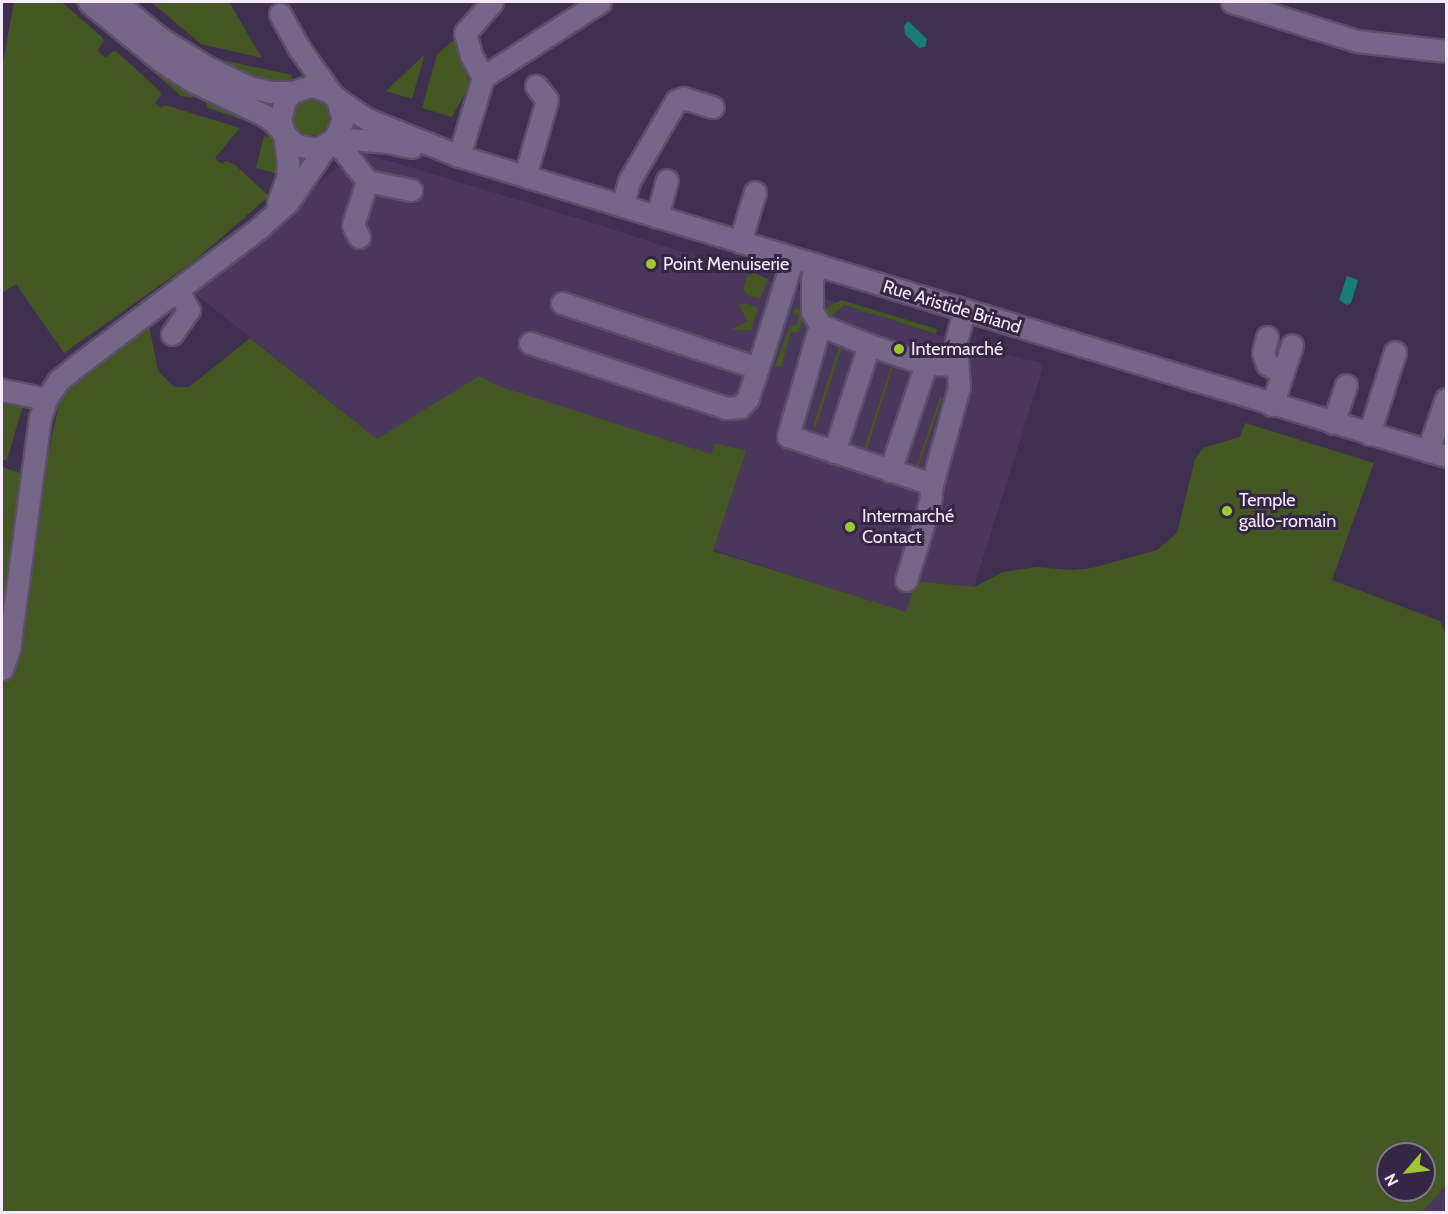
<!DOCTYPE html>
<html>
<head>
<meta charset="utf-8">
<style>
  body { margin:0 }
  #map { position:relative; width:1448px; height:1214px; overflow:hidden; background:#3f304f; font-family:Cabin,sans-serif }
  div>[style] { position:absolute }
  .built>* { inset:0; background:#49375c }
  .green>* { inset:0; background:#445622; transform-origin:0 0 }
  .round { border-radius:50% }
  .water>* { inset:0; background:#197d73 }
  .roads { filter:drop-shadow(2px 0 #5b4f69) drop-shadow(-2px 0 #5b4f69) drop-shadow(0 2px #5b4f69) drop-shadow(0 -2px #5b4f69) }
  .minor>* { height:21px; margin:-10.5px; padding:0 10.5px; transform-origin:10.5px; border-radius:10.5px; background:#766788 }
  .dots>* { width:16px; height:16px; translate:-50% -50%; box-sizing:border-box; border:3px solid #342644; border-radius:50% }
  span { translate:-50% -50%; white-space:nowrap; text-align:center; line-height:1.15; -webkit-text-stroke:6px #342644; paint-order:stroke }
  .poi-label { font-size:18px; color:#f3eafe }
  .left { translate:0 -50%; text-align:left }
  .street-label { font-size:18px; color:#f3eafe }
  .frame { position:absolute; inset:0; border:3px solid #f3eafe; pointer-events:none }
  .north { position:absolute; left:1376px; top:1142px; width:60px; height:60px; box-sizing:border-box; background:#342644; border:2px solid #80748e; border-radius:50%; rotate:242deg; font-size:16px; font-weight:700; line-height:24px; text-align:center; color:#f3eafe }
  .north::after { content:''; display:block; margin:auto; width:21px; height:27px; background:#9dca30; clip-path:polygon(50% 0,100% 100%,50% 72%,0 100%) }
</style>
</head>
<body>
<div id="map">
  <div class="built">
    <div style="clip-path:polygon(357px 151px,587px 221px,956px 341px,1044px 364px,974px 587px,916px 581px,906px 613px,377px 439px,192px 291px)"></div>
    <div style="clip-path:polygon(1446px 1186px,1446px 1212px,1422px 1212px)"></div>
  </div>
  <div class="green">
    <div style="clip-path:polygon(14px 2px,62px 2px,102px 37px,104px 41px,98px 50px,101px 54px,106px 58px,111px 52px,116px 51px,160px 91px,161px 95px,155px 103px,161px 108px,165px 105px,240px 128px,215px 158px,222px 164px,226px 161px,234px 164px,269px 196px,193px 262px,64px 353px,16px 284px,2px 293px,2px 67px)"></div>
    <div style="clip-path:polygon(73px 2px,78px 2px,134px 48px,197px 90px,192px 98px,181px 96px)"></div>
    <div style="clip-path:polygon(151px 2px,229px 2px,262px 58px,201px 44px)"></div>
    <div style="clip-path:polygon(454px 40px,470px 84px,452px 117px,422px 108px,437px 54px)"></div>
    <div style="clip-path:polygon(425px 54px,412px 99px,386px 91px)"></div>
    <div style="clip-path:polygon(227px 61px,292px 75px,292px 79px,281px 84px,247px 78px,224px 67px)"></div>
    <div style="clip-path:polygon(209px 96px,258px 119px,260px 126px,206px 107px)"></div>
    <div class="round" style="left:293px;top:99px;width:36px;height:36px"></div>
    <div style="clip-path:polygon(264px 136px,275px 138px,281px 175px,256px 168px)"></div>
    <div style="clip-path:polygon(754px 273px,768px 279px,760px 299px,747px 295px,743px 289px,747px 276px)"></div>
    <div style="clip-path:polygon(841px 300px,937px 329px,936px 334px,844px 305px,831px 317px,818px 312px)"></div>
    <div style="clip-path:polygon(746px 303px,758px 308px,751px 330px,731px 330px,747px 321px,739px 305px)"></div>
    <div style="clip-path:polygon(795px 307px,805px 314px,798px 333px,791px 332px,781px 367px,775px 366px,790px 325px,796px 326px,799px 316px,793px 314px)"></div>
    <div style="clip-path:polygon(evenodd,149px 325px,158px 371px,174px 387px,189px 387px,250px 338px,377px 439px,479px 376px,498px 386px,711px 454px,715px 443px,746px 451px,713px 551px,906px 612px,916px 581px,974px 587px,1003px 572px,1037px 567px,1072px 570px,1092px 568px,1157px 550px,1177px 533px,1195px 459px,1203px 448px,1240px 437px,1245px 423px,1374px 463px,1332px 580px,1440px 621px,1446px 635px,1446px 1186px,1422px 1212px,2px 1212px,2px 688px,17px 639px,35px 516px,61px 394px,149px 325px,1388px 1154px,1424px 1154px,1424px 1190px,1388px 1190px,1388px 1154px)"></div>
    <div style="left:841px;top:340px;width:3px;height:91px;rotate:18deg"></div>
    <div style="clip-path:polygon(895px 359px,867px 450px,864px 449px,893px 360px)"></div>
    <div style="clip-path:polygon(940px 397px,942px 399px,916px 473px,914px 472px)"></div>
    <div style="clip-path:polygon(2px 398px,24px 402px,7px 460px,2px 460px)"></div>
    <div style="clip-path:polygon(2px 467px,20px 473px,21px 507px,2px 630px)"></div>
  </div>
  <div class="water">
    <div style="clip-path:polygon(908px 21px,927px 39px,925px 47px,919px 48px,905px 34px,904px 26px)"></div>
    <div style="clip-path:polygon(1347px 276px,1358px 280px,1351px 303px,1347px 305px,1339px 300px)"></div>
  </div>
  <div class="roads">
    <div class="minor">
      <div style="left:89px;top:2px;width:93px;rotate:39.3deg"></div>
      <div style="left:161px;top:61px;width:35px;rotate:33deg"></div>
      <div style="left:190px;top:80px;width:82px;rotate:25.3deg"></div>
      <div style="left:264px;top:115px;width:12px;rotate:35deg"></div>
      <div style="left:274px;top:122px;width:16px;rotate:50deg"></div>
      <div style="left:284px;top:134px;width:16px;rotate:43deg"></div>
      <div style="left:296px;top:145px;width:21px;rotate:11deg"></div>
      <div style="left:317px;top:149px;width:21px;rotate:-31deg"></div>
      <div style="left:335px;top:138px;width:21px;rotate:-67deg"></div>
      <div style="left:343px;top:119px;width:21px;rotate:-107deg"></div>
      <div style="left:337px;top:99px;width:10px;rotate:-135deg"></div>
      <div style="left:330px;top:92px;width:20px;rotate:-162deg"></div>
      <div style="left:311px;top:86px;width:20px;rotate:162deg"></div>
      <div style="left:292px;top:92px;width:11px;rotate:131deg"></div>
      <div style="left:285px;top:100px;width:20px;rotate:105deg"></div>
      <div style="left:280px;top:119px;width:16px;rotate:75deg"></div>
      <div style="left:284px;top:134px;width:27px;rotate:82deg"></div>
      <div style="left:288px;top:161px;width:17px;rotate:93deg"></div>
      <div style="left:287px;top:178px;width:27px;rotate:110deg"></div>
      <div style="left:116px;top:2px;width:57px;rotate:39.3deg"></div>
      <div style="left:160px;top:38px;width:55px;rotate:31.7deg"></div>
      <div style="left:207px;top:67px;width:47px;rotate:25.5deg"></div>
      <div style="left:249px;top:87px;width:22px;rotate:13deg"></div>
      <div style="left:270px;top:92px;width:22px"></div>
      <div style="left:1232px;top:2px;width:131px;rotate:17.3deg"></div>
      <div style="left:1357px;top:41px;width:90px;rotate:6.4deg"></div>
      <div style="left:280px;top:14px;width:39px;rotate:61deg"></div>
      <div style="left:299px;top:48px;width:54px;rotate:54.8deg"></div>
      <div style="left:483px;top:77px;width:25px;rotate:-119deg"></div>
      <div style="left:471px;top:55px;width:23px;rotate:-105deg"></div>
      <div style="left:465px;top:33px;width:41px;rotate:-48.9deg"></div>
      <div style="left:337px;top:99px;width:36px;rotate:34deg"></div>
      <div style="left:367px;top:119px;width:99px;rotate:21.9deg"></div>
      <div style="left:459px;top:156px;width:1032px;rotate:16.91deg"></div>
      <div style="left:335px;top:138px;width:53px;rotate:4.3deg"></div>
      <div style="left:388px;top:142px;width:24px;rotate:12deg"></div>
      <div style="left:330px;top:142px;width:15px;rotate:32deg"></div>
      <div style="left:343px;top:150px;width:39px;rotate:52deg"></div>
      <div style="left:367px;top:181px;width:45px;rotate:11.6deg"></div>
      <div style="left:459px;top:156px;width:83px;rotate:-73.1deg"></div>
      <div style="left:483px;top:77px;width:139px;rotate:-32.7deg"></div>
      <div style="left:525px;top:176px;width:79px;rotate:-73.9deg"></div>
      <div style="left:547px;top:100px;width:18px;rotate:-128deg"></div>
      <div style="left:622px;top:206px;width:26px;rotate:-74deg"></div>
      <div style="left:629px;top:181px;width:93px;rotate:-59.6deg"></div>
      <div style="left:676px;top:101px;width:8px;rotate:-23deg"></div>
      <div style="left:683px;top:98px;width:31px;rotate:17deg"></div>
      <div style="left:657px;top:217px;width:38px;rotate:-75deg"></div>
      <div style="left:359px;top:237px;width:13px;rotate:-117deg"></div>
      <div style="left:353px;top:225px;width:46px;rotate:-72.3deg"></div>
      <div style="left:740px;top:242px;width:52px;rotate:-73.3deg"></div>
      <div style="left:816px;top:265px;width:16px;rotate:105deg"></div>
      <div style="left:812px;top:280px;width:31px;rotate:90deg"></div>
      <div style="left:812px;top:311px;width:16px;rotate:60deg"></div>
      <div style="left:820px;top:325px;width:116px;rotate:106.1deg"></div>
      <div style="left:788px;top:436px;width:152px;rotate:18.4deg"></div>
      <div style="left:932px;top:484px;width:101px;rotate:-74.4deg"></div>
      <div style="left:959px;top:387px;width:46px;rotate:-93.7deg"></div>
      <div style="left:956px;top:341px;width:31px;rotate:-75deg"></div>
      <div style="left:562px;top:303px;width:206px;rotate:18.4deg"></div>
      <div style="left:820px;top:325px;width:53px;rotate:22.2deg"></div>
      <div style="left:869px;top:345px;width:60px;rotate:18.4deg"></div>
      <div style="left:926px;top:364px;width:31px;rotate:2deg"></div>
      <div style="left:172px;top:334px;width:29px;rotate:-55deg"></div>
      <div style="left:189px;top:310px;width:23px;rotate:-121deg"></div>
      <div style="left:1267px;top:337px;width:16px;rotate:104deg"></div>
      <div style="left:1263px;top:353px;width:12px;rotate:70deg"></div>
      <div style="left:1267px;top:364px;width:17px;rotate:31deg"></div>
      <div style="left:530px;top:343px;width:207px;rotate:18.3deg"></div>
      <div style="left:727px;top:408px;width:13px;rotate:-4deg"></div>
      <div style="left:740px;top:407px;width:12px;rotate:-48deg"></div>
      <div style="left:748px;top:398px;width:147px;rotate:-72.2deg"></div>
      <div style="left:2px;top:390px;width:45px;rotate:11.6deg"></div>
      <div style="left:1272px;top:405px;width:63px;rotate:-71.6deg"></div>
      <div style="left:1333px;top:423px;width:40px;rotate:-71.1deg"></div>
      <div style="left:1369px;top:434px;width:86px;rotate:-72.4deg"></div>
      <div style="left:1428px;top:451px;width:55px;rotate:-70.9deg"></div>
      <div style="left:834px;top:452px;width:113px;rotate:-71.9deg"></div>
      <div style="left:890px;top:471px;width:113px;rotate:-71.4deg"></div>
      <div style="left:906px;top:580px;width:82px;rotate:-72.9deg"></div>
      <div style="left:930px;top:502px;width:18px;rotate:-84deg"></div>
      <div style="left:2px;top:669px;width:21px;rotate:-71deg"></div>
      <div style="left:9px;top:649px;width:233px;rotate:-82.4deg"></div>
      <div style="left:40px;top:418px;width:20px;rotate:-72deg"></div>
      <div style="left:46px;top:399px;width:22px;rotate:-56deg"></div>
      <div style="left:58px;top:381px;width:22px;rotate:-39deg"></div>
      <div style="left:75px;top:367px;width:229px;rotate:-37deg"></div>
      <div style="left:258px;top:229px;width:40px;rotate:-42deg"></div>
      <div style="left:288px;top:202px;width:69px;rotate:-55.6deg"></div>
    </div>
  </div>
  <div class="dots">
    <div style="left:651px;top:264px;background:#9dca30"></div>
    <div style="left:899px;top:349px;background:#9dca30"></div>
    <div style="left:1227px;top:511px;background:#9dca30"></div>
    <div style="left:850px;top:527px;background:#9dca30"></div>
  </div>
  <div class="poi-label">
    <span class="left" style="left:663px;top:264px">Point Menuiserie</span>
    <span class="left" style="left:911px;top:349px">Intermarché</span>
    <span class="left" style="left:1239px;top:511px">Temple<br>gallo-romain</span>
    <span class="left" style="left:862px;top:527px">Intermarché<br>Contact</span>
  </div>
  <div class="street-label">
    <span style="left:952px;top:307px;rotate:17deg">Rue Aristide Briand</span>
  </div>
  <div class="frame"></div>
  <div class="north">N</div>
</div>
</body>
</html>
